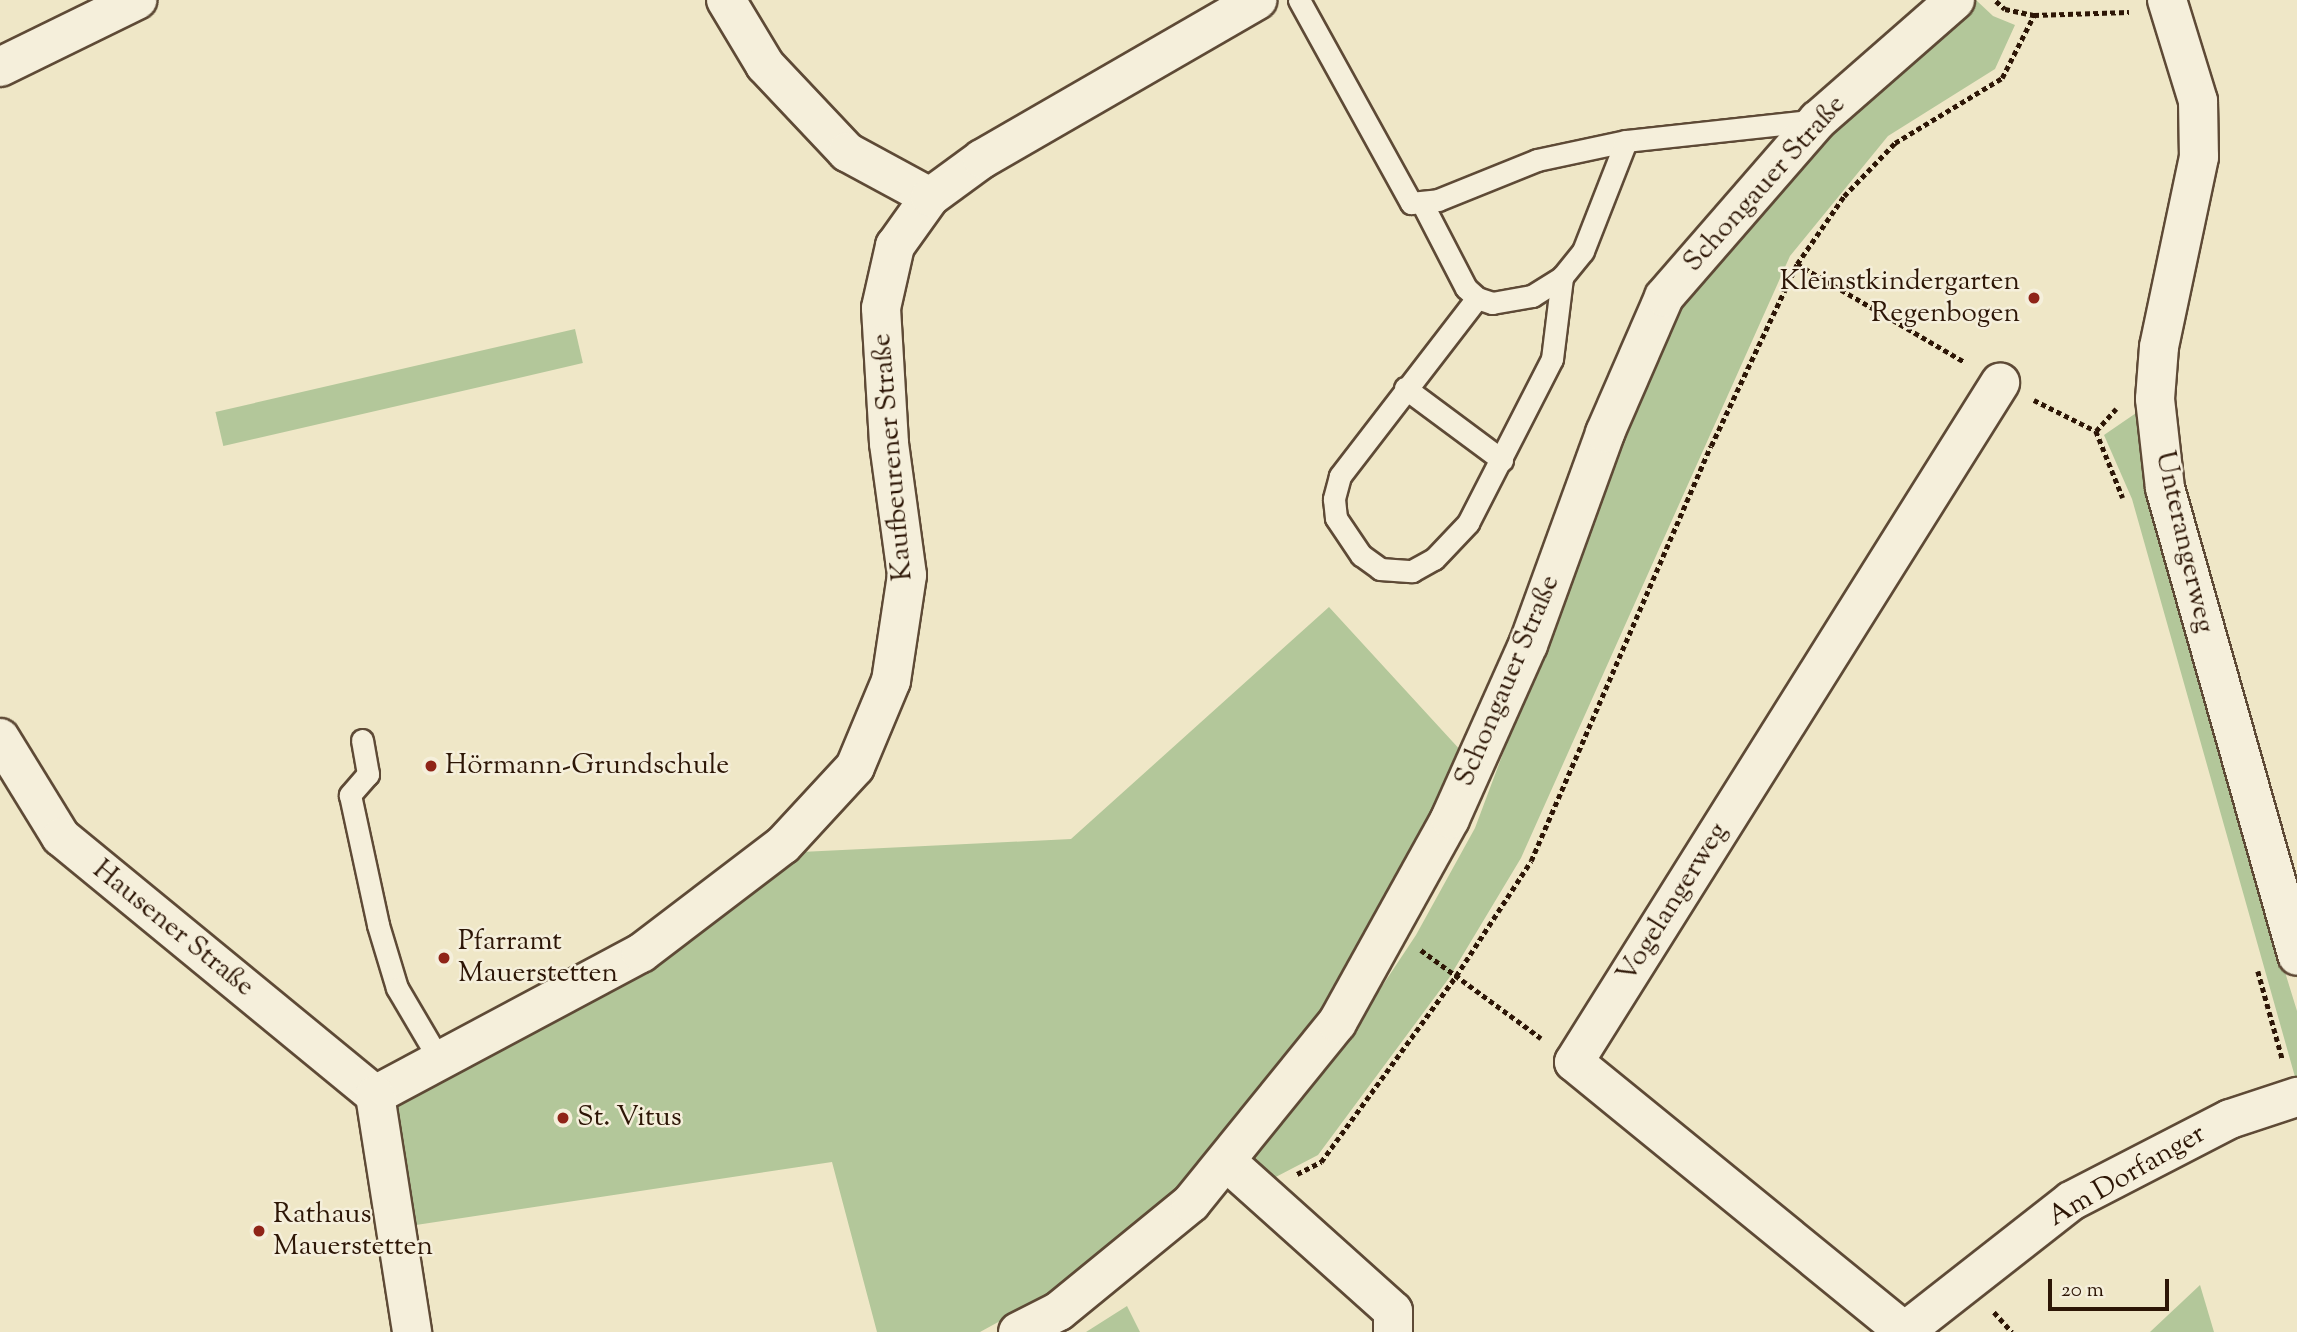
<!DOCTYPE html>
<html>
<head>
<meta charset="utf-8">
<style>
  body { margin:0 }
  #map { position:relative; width:2297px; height:1332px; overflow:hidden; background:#efe7c7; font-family:"Sorts Mill Goudy",serif }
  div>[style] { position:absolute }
  .green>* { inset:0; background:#b3c79a; transform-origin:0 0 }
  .path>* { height:4.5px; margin-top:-2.25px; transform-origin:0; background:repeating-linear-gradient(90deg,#2d1606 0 5px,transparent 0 8.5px) }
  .roads { filter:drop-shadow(2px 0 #5e4a36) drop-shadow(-2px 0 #5e4a36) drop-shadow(0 2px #5e4a36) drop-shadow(0 -2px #5e4a36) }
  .lane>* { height:21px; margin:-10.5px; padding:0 10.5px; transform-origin:10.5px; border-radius:10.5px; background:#f5efdb }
  .street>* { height:38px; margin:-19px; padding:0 19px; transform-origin:19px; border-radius:19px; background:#f5efdb }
  .secondary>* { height:38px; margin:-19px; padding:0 19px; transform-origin:19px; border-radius:19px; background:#f5efdb }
  .dots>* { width:19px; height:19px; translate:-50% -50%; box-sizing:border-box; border:4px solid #f5efdb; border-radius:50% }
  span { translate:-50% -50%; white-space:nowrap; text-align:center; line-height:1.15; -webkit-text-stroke:5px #f5efdb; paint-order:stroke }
  .street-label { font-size:28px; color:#2d1606 }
  .poi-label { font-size:28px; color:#2d1606 }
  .right { translate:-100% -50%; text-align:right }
  .left { translate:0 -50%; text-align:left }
  .scale { position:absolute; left:2048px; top:1279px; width:121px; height:32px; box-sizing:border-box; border:4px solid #2d1606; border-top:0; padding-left:9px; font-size:21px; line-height:24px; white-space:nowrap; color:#2d1606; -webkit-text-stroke:5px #f5efdb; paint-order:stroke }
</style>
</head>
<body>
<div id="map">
  <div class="green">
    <div style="clip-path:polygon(1976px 0,1993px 16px,2015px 25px,1995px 69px,1888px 136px,1790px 256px,1521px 858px,1449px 978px,1318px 1155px,1266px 1182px,1248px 1161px,1349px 1036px,1416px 935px,1475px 828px,1620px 441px,1683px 307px,1835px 131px)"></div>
    <div style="left:575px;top:329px;width:35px;height:369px;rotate:77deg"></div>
    <div style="clip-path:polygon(2139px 411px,2252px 865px,2297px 1011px,2297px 1084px,2132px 499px,2104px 435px)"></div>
    <div style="clip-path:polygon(1329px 607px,1463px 753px,1437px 811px,1322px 1013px,1176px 1192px,1050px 1294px,980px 1332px,877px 1332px,832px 1162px,416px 1225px,395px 1094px,801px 852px,1071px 839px)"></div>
    <div style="clip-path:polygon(2200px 1285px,2214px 1332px,2150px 1332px)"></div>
    <div style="clip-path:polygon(1127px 1306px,1140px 1332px,1085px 1332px,1086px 1332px)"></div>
  </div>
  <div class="path">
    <div style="left:1996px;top:1px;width:12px;rotate:42deg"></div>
    <div style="left:2005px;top:9px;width:30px;rotate:12deg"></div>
    <div style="left:2034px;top:15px;width:95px;rotate:-1.8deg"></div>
    <div style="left:1797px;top:264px;width:194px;rotate:30.3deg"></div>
    <div style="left:2034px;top:400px;width:69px;rotate:26.6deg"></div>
    <div style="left:2096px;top:431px;width:72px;rotate:68.1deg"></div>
    <div style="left:2096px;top:431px;width:30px;rotate:-48deg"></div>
    <div style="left:1421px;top:950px;width:149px;rotate:36.3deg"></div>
    <div style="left:2258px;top:971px;width:93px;rotate:74.5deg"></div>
    <div style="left:1297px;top:1174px;width:27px;rotate:-27deg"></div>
    <div style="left:1321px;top:1162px;width:230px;rotate:-54deg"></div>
    <div style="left:1456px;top:976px;width:137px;rotate:-56.9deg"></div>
    <div style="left:1531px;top:861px;width:452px;rotate:-66.6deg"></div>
    <div style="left:1711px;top:446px;width:201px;rotate:-64.7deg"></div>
    <div style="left:1797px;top:264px;width:83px;rotate:-55.3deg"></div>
    <div style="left:1844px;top:196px;width:74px;rotate:-46.1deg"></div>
    <div style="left:1895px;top:143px;width:125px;rotate:-31.3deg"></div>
    <div style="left:2002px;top:78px;width:71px;rotate:-63.1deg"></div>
    <div style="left:1994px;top:1312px;width:27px;rotate:48deg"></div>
  </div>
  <div class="roads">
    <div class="lane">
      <div style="left:1299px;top:0;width:232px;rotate:61.1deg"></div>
      <div style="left:1411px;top:203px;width:27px;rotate:-6deg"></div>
      <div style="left:1438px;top:200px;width:107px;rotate:-22deg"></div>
      <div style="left:1537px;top:160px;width:91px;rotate:-12.1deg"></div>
      <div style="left:1626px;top:141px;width:193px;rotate:-6.2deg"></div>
      <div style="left:1423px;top:205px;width:93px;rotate:62.6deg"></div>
      <div style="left:1466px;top:288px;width:15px;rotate:42deg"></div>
      <div style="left:1477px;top:298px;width:16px;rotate:18deg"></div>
      <div style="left:1492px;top:303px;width:41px;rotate:-9.9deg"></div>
      <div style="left:1532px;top:296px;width:36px;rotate:-32deg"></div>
      <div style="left:1562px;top:277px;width:33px;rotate:-51deg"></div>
      <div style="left:1583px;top:251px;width:118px;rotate:-68.6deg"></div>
      <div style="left:1477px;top:298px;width:225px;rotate:127.6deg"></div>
      <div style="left:1340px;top:476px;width:24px;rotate:105deg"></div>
      <div style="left:1334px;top:499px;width:19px;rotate:84deg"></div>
      <div style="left:1336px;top:518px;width:45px;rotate:56deg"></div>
      <div style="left:1361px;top:555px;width:24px;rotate:36deg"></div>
      <div style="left:1380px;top:569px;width:32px;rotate:4deg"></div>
      <div style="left:1412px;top:571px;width:25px;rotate:-29deg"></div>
      <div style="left:1434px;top:559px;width:50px;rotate:-46.6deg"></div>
      <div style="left:1468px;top:523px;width:184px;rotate:-62.9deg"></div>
      <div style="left:1552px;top:359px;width:83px;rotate:-83deg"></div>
      <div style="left:1405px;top:388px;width:121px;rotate:36.6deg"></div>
      <div style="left:362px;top:740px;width:35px;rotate:80deg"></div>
      <div style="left:368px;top:774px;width:28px;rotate:131deg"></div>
      <div style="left:350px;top:795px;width:133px;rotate:77.8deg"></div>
      <div style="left:378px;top:925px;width:66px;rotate:73.2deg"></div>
      <div style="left:397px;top:988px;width:85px;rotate:59.5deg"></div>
    </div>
    <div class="street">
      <div style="left:726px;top:0;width:76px;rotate:59deg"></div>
      <div style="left:765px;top:65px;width:120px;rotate:46.7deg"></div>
      <div style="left:847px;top:152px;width:94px;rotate:28.5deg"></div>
      <div style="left:0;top:67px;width:153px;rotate:-26.1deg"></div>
      <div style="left:0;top:738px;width:116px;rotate:58.4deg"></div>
      <div style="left:61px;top:837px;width:406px;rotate:39.4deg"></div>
      <div style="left:375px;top:1095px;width:302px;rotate:-28.1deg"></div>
      <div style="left:641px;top:953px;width:178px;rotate:-37.3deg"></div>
      <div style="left:783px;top:845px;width:106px;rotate:-47.3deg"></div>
      <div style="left:855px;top:767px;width:93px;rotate:-67.3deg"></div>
      <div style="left:891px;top:681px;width:107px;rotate:-81.4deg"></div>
      <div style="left:907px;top:575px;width:133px;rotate:-97.8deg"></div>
      <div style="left:889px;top:443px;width:135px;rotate:-93.4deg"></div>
      <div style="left:881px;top:308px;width:64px;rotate:-77.3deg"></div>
      <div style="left:895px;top:246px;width:60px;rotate:-54.5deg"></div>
      <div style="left:930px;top:197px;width:64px;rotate:-36.2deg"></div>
      <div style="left:982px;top:159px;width:318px;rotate:-30deg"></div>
      <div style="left:375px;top:1095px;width:240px;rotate:81.1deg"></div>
      <div style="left:1227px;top:1162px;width:223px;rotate:41.9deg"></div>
      <div style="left:1393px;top:1311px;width:21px;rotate:90deg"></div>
      <div style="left:1904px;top:1332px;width:212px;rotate:-38.1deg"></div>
      <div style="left:2071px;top:1201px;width:179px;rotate:-27.3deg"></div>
      <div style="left:2230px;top:1119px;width:71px;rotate:-18.2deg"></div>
      <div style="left:1905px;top:1332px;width:427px;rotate:-140.8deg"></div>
      <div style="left:1574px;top:1062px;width:802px;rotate:-57.9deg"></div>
    </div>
    <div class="secondary">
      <div style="left:2167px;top:0;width:106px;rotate:72.9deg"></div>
      <div style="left:2198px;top:101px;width:56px;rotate:89deg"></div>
      <div style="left:2199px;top:157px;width:194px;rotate:101.9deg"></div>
      <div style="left:2159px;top:347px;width:52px;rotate:94.4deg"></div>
      <div style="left:2155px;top:399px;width:90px;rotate:83.6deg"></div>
      <div style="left:2165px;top:488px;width:486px;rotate:74.2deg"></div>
      <div style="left:1018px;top:1332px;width:46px;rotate:-27.1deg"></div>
      <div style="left:1059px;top:1311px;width:171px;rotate:-39.3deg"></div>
      <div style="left:1191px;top:1203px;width:232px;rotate:-51deg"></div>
      <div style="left:1337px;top:1023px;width:233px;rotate:-61deg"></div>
      <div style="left:1450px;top:819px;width:191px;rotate:-65.9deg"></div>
      <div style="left:1528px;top:645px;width:226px;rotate:-70deg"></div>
      <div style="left:1605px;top:433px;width:148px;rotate:-66.5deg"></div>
      <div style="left:1664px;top:297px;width:235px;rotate:-49deg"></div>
      <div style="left:1818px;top:120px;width:182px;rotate:-41.2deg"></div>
    </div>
  </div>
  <div class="dots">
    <div style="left:2034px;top:298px;background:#8f2418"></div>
    <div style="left:431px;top:766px;background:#8f2418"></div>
    <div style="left:444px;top:958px;background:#8f2418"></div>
    <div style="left:563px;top:1118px;background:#8f2418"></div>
    <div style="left:259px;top:1231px;background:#8f2418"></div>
  </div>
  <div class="street-label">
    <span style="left:1765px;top:184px;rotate:-48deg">Schongauer Straße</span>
    <span style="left:893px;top:457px;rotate:-95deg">Kaufbeurener Straße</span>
    <span style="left:2184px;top:542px;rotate:77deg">Unterangerweg</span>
    <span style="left:1508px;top:681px;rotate:-67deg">Schongauer Straße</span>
    <span style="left:1673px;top:903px;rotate:-58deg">Vogelangerweg</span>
    <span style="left:173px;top:929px;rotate:39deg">Hausener Straße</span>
    <span style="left:2127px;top:1176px;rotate:-30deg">Am Dorfanger</span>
  </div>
  <div class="poi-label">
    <span class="right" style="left:2020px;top:298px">Kleinstkindergarten<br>Regenbogen</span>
    <span class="left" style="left:445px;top:766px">Hörmann-Grundschule</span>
    <span class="left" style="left:458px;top:958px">Pfarramt<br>Mauerstetten</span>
    <span class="left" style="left:577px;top:1118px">St. Vitus</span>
    <span class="left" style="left:273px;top:1231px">Rathaus<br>Mauerstetten</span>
  </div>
  <div class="scale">20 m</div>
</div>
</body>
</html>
